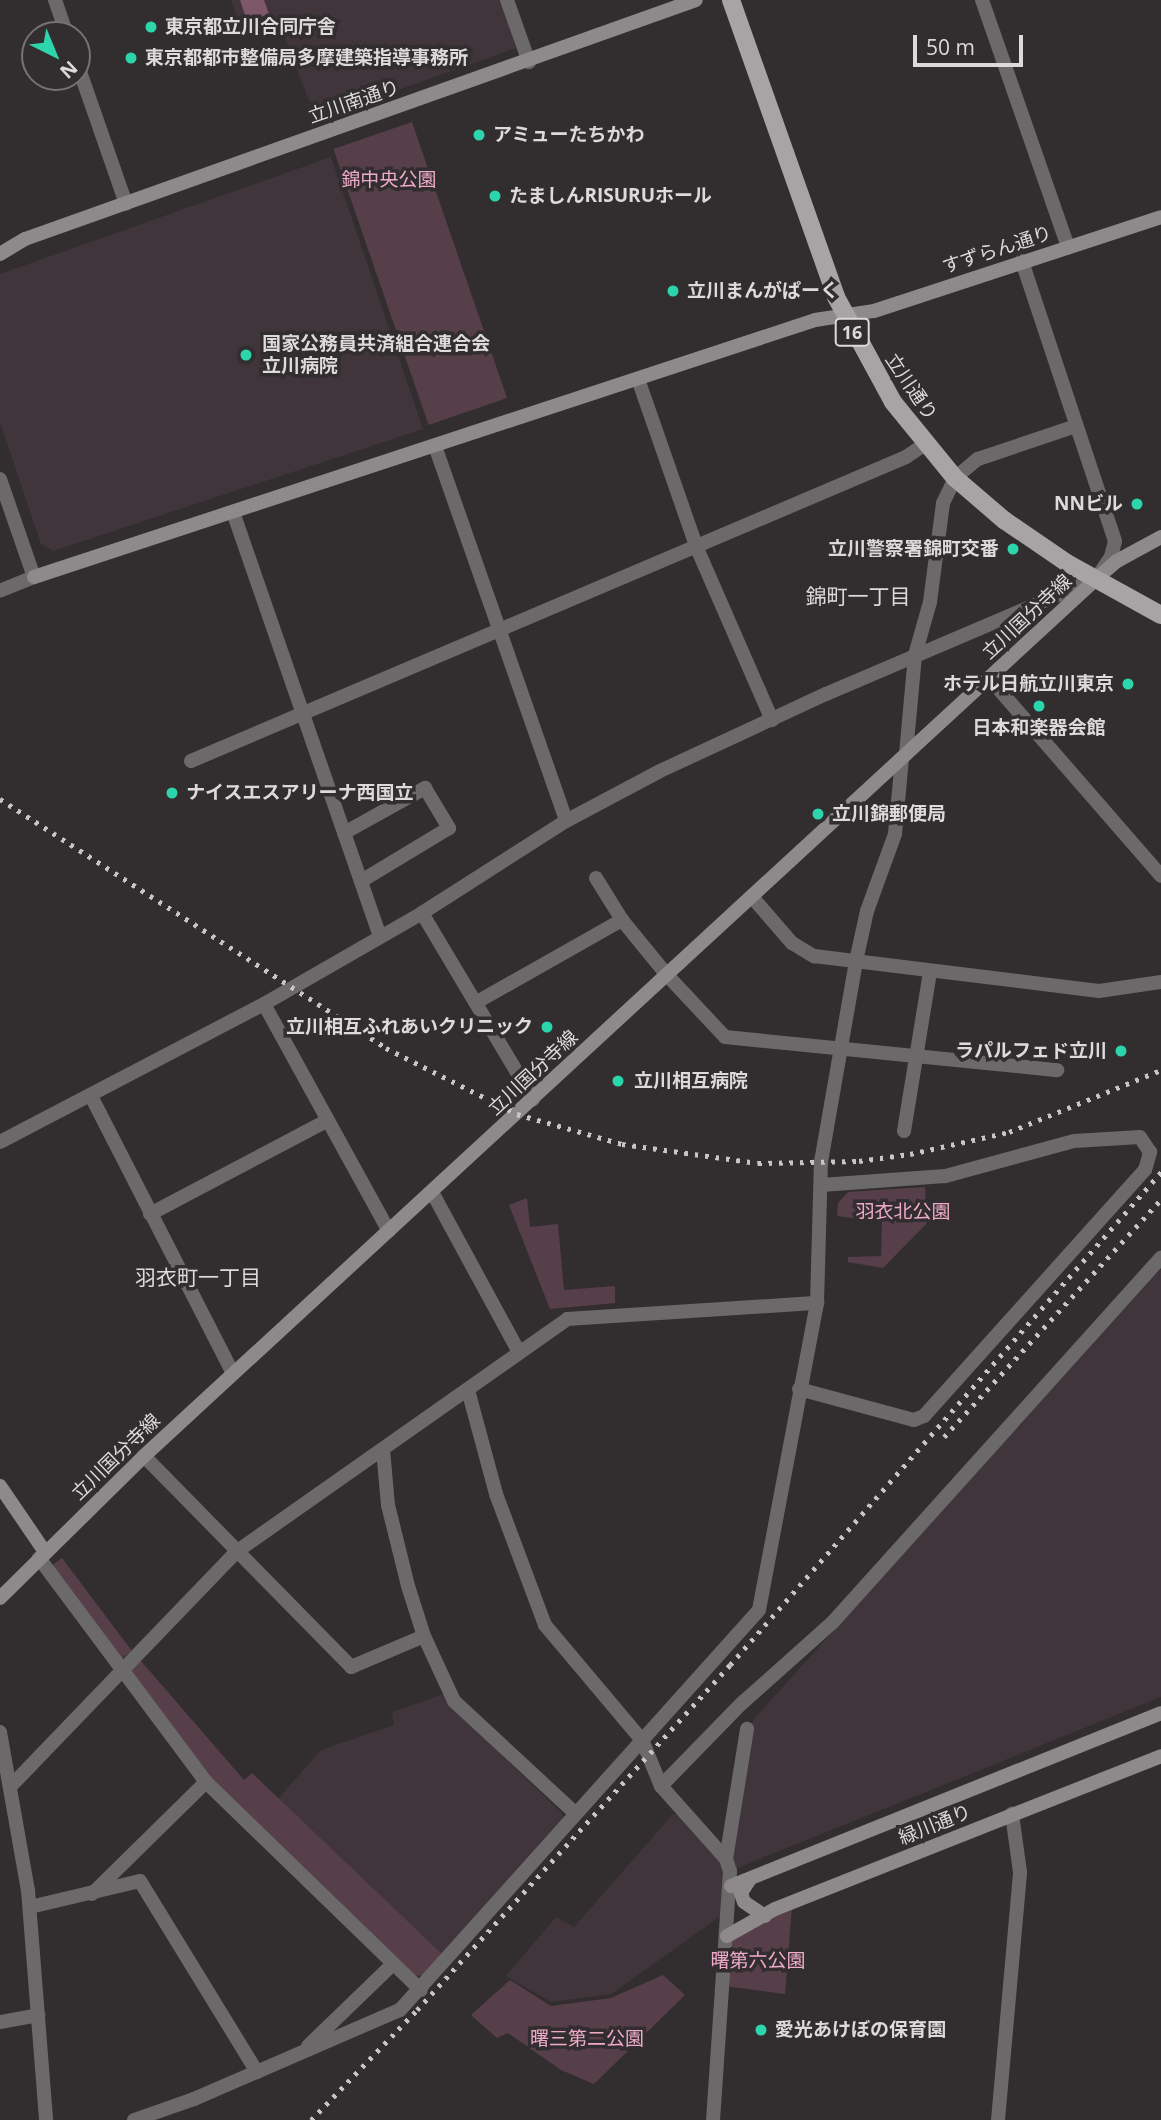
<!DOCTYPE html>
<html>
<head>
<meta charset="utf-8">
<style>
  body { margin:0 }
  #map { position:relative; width:1161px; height:2120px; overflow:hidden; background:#322e2f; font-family:"Open Sans","Noto Sans JP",sans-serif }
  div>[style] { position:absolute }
  .built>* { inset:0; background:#40353a }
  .green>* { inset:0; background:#563f49; transform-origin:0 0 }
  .water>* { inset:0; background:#7e5768 }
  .street>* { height:14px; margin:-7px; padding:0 7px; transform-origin:7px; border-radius:7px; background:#6c696a }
  .secondary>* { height:14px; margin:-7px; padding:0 7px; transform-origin:7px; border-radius:7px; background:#8e8a8b }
  .primary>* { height:18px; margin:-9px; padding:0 9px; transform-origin:9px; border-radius:9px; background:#a8a3a5 }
  .rail>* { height:4.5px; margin-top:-2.25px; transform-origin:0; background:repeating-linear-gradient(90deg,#c8c5c6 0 3.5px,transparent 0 10.5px) }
  .dots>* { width:19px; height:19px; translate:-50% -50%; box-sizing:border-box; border:4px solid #322e2f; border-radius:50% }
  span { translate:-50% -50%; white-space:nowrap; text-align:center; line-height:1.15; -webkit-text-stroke:7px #322e2f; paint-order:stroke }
  .shield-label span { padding:2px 5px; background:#322e2f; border:2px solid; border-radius:5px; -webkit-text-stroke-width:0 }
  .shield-label { font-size:18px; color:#dddadb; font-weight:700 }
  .poi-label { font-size:19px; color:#dddadb; font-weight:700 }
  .left { translate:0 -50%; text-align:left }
  .right { translate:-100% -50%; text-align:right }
  .street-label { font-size:19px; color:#dddadb }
  .park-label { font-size:19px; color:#eeaac8 }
  .neighbourhood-label { font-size:21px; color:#dddadb }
  .north { position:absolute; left:21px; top:21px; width:70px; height:70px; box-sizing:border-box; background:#322e2f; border:2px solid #767374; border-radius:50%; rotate:137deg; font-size:19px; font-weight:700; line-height:28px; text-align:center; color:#dddadb }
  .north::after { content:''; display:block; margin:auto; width:24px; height:32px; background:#2cd5ab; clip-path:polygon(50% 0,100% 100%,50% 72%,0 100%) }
  .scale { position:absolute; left:913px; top:35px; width:110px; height:32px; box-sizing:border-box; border:4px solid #dddadb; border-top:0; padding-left:9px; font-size:21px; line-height:24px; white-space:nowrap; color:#dddadb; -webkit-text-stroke:5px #322e2f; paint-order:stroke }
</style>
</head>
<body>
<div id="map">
  <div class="built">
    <div style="clip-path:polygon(231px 0,501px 0,516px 48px,316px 119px,279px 23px,243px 35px)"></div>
    <div style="clip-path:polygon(331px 157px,423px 429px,53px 551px,41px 544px,0 422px,0 274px)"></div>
    <div style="clip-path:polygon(1161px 1269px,1161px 1697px,735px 1869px,731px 1844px,753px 1720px)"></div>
    <div style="clip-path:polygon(444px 1694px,451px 1707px,562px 1813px,564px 1820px,443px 1955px,277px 1800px,321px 1750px,394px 1725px,392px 1712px)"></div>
    <div style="clip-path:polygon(673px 1814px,682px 1815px,722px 1860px,725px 1913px,611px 1994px,551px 2002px,506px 1976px,556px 1917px,574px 1927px)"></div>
  </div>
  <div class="green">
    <div style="left:412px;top:122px;width:292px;height:83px;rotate:71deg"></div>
    <div style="clip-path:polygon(925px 1187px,927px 1223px,883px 1268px,848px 1262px,848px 1257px,881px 1256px,882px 1222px,837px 1216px,838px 1203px,848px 1192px)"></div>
    <div style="clip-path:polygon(527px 1198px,530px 1227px,558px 1224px,564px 1290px,615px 1286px,615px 1303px,550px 1309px,509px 1205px)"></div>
    <div style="left:62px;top:1558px;width:116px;height:15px;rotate:53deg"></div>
    <div style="clip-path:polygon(141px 1661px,244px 1780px,252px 1773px,443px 1955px,425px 1975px,413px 1976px,212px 1783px,128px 1672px)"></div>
    <div style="clip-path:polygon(792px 1906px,785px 1994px,725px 1986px,732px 1935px)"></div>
    <div style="clip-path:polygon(663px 1975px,685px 1995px,594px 2084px,561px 2070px,508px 2033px,497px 2038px,471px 2015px,510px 1980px,551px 2006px,611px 1998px)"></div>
  </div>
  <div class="water">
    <div style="clip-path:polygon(240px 0,264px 0,269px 14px,247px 21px)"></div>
  </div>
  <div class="street">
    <div style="left:55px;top:0;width:37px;rotate:71deg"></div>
    <div style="left:507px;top:0;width:66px;rotate:70.5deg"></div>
    <div style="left:982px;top:0;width:262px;rotate:70.8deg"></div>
    <div style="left:77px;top:63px;width:149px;rotate:70.8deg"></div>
    <div style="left:638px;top:379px;width:177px;rotate:70.8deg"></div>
    <div style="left:696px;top:546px;width:190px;rotate:66.4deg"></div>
    <div style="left:435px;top:446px;width:397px;rotate:70.7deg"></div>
    <div style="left:0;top:479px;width:104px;rotate:70.9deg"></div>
    <div style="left:34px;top:577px;width:37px;rotate:158deg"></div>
    <div style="left:233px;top:512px;width:449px;rotate:70.9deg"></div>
    <div style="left:989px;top:678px;width:262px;rotate:49deg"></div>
    <div style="left:906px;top:754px;width:99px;rotate:-84.8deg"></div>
    <div style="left:915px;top:655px;width:55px;rotate:-74.2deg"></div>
    <div style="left:930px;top:602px;width:100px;rotate:-82.5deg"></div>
    <div style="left:943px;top:503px;width:28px;rotate:-64deg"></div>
    <div style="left:955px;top:478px;width:30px;rotate:-40deg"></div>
    <div style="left:978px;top:459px;width:103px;rotate:-18.6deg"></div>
    <div style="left:191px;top:761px;width:777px;rotate:-23.03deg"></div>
    <div style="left:906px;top:457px;width:23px;rotate:-34deg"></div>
    <div style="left:344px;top:833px;width:93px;rotate:-29.1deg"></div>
    <div style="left:425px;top:788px;width:47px;rotate:59deg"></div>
    <div style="left:449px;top:828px;width:103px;rotate:148.9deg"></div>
    <div style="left:596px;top:878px;width:49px;rotate:58.2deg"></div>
    <div style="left:622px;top:920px;width:71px;rotate:50.7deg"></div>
    <div style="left:667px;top:975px;width:85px;rotate:46.9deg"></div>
    <div style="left:725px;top:1037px;width:334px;rotate:5.7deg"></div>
    <div style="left:752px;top:897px;width:61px;rotate:49deg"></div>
    <div style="left:792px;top:943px;width:26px;rotate:31deg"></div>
    <div style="left:814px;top:956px;width:287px;rotate:7deg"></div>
    <div style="left:1099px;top:991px;width:63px;rotate:-8.3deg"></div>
    <div style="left:422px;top:913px;width:217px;rotate:59.2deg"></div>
    <div style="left:477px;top:1002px;width:167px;rotate:-29.5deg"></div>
    <div style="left:264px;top:1004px;width:259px;rotate:61.2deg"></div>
    <div style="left:91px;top:1096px;width:312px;rotate:62.9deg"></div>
    <div style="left:904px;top:1131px;width:160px;rotate:-80.7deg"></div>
    <div style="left:0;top:1142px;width:298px;rotate:-27.6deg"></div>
    <div style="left:264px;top:1004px;width:182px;rotate:-29.9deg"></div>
    <div style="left:422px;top:913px;width:171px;rotate:-32.6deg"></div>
    <div style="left:566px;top:821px;width:106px;rotate:-28deg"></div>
    <div style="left:660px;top:771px;width:183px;rotate:-24.9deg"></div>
    <div style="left:826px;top:694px;width:293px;rotate:-23.1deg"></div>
    <div style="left:1096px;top:579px;width:27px;rotate:-56deg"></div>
    <div style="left:1111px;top:557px;width:16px;rotate:-76deg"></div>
    <div style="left:1115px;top:541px;width:295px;rotate:-108.4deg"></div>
    <div style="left:432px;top:1192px;width:182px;rotate:61.5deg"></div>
    <div style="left:150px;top:1214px;width:201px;rotate:-27.8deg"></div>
    <div style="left:799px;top:1389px;width:119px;rotate:15.1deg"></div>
    <div style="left:914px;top:1420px;width:11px;rotate:-22deg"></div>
    <div style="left:924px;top:1416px;width:331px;rotate:-48.1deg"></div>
    <div style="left:1145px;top:1170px;width:19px;rotate:-74deg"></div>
    <div style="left:1150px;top:1152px;width:18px;rotate:-124deg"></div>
    <div style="left:1140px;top:1137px;width:66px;rotate:176.5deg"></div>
    <div style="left:1074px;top:1141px;width:134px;rotate:164.8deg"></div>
    <div style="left:945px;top:1176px;width:124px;rotate:175.8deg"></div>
    <div style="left:468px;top:1390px;width:108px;rotate:74.9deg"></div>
    <div style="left:496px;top:1494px;width:140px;rotate:69.5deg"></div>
    <div style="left:545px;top:1625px;width:150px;rotate:49.9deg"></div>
    <div style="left:642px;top:1740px;width:50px;rotate:67.6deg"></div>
    <div style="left:661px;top:1786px;width:98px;rotate:48.3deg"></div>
    <div style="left:726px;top:1859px;width:13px;rotate:72deg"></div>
    <div style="left:730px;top:1871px;width:250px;rotate:93.9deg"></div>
    <div style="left:383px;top:1449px;width:56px;rotate:84.9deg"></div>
    <div style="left:388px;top:1505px;width:83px;rotate:76.1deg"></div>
    <div style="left:408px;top:1586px;width:52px;rotate:72.3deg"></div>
    <div style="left:424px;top:1636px;width:72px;rotate:65.2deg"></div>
    <div style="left:454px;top:1701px;width:166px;rotate:42.8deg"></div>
    <div style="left:144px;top:1456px;width:296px;rotate:45.5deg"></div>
    <div style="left:351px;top:1667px;width:79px;rotate:-23deg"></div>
    <div style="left:39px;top:1558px;width:279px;rotate:53.3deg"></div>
    <div style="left:206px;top:1782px;width:299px;rotate:44.1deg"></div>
    <div style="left:0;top:1732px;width:160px;rotate:80deg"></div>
    <div style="left:28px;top:1890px;width:231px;rotate:85.5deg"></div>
    <div style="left:661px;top:1786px;width:115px;rotate:-45.7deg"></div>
    <div style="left:741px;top:1704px;width:122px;rotate:-41.7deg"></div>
    <div style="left:832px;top:1623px;width:492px;rotate:-48deg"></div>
    <div style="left:10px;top:1787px;width:326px;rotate:-46.1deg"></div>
    <div style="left:236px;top:1552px;width:405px;rotate:-35.1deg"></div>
    <div style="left:567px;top:1319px;width:251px;rotate:-3.7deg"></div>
    <div style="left:726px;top:1859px;width:132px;rotate:-80.8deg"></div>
    <div style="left:92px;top:1894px;width:160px;rotate:-44.5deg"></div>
    <div style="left:30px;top:1907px;width:113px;rotate:-13.3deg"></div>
    <div style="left:140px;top:1881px;width:224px;rotate:58.5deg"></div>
    <div style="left:0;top:2022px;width:39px;rotate:-10deg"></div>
    <div style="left:308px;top:2046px;width:118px;rotate:-44deg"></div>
    <div style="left:134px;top:2120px;width:64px;rotate:-19.3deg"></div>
    <div style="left:194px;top:2099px;width:224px;rotate:-23.4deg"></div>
    <div style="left:400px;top:2010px;width:537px;rotate:-48.09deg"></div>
    <div style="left:759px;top:1610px;width:312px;rotate:-79.3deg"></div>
    <div style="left:817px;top:1303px;width:141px;rotate:-88.4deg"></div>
    <div style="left:821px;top:1162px;width:204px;rotate:-80.1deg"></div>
    <div style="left:856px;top:961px;width:51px;rotate:-77.6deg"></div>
    <div style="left:867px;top:911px;width:82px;rotate:-70deg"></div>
    <div style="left:895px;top:834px;width:76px;rotate:-84.7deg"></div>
    <div style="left:998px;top:2120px;width:249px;rotate:-84.9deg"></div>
    <div style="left:1020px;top:1872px;width:59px;rotate:-97.9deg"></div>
  </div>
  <div class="secondary">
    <div style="left:0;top:254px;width:29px;rotate:-31deg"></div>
    <div style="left:25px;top:239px;width:712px;rotate:-19.61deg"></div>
    <div style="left:34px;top:577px;width:822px;rotate:-18.21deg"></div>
    <div style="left:815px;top:320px;width:60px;rotate:-8.7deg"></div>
    <div style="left:874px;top:311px;width:302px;rotate:-18.1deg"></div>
    <div style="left:0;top:1486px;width:80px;rotate:55.7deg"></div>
    <div style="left:0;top:1598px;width:202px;rotate:-44.6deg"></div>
    <div style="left:144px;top:1456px;width:1294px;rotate:-42.65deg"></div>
    <div style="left:1096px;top:579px;width:28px;rotate:-41deg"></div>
    <div style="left:1117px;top:561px;width:50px;rotate:-28.6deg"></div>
    <div style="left:750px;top:1879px;width:17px;rotate:123deg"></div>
    <div style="left:741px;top:1893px;width:9px;rotate:72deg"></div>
    <div style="left:744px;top:1902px;width:25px;rotate:34deg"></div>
    <div style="left:731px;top:1886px;width:463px;rotate:-21.9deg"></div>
    <div style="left:727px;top:1936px;width:55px;rotate:-29.4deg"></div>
    <div style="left:775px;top:1909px;width:415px;rotate:-21.6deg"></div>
  </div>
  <div class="primary">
    <div style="left:731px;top:0;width:315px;rotate:70.5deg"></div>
    <div style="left:836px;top:297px;width:119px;rotate:61.5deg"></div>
    <div style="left:893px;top:402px;width:98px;rotate:50.8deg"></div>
    <div style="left:955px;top:478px;width:65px;rotate:40.6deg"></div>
    <div style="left:1004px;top:520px;width:76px;rotate:34.3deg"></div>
    <div style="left:1067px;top:563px;width:107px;rotate:29deg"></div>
  </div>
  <div class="rail">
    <div style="left:0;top:799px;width:459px;rotate:32.8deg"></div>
    <div style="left:386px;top:1048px;width:147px;rotate:26.7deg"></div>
    <div style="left:517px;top:1114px;width:109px;rotate:15.9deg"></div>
    <div style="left:622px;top:1144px;width:137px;rotate:8deg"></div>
    <div style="left:758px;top:1163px;width:101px;rotate:-1.1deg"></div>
    <div style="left:859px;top:1161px;width:51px;rotate:-7.8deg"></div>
    <div style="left:910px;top:1154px;width:101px;rotate:-12.5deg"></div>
    <div style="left:1009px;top:1132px;width:164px;rotate:-22.2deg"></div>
    <div style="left:944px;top:1437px;width:322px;rotate:-47.6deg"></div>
    <div style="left:311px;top:2120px;width:153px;rotate:-46.1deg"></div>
    <div style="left:417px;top:2010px;width:466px;rotate:-47.8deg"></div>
    <div style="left:730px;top:1665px;width:655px;rotate:-48.84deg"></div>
  </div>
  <div class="dots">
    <div style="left:151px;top:27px;background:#2cd5ab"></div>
    <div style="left:131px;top:58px;background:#2cd5ab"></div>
    <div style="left:479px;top:135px;background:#2cd5ab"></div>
    <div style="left:495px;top:196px;background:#2cd5ab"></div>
    <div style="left:673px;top:291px;background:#2cd5ab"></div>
    <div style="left:246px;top:355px;background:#2cd5ab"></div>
    <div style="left:1137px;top:504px;background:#2cd5ab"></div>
    <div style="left:1013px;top:549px;background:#2cd5ab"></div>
    <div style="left:1128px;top:684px;background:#2cd5ab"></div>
    <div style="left:1039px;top:706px;background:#2cd5ab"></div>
    <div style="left:172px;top:793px;background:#2cd5ab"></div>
    <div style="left:818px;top:814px;background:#2cd5ab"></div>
    <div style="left:547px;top:1027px;background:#2cd5ab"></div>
    <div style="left:1121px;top:1051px;background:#2cd5ab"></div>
    <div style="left:618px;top:1081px;background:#2cd5ab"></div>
    <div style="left:761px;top:2030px;background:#2cd5ab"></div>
  </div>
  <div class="shield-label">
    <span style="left:852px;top:332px">16</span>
  </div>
  <div class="poi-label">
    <span class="left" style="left:165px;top:27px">東京都立川合同庁舎</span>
    <span class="left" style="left:145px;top:58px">東京都都市整備局多摩建築指導事務所</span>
    <span class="left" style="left:493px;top:135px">アミューたちかわ</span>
    <span class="left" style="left:509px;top:196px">たましんRISURUホール</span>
    <span class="left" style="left:687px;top:291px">立川まんがぱーく</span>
    <span class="left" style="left:262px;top:355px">国家公務員共済組合連合会<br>立川病院</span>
    <span class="right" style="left:1123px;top:504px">NNビル</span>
    <span class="right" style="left:999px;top:549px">立川警察署錦町交番</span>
    <span class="right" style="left:1114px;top:684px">ホテル日航立川東京</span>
    <span style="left:1039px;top:728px">日本和楽器会館</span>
    <span class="left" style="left:186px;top:793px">ナイスエスアリーナ西国立</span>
    <span class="left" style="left:832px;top:814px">立川錦郵便局</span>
    <span class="right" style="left:533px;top:1027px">立川相互ふれあいクリニック</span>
    <span class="right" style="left:1107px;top:1051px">ラパルフェド立川</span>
    <span class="left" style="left:634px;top:1081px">立川相互病院</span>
    <span class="left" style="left:775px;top:2030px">愛光あけぼの保育園</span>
  </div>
  <div class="street-label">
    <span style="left:354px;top:102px;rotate:-19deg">立川南通り</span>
    <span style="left:997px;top:250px;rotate:-18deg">すずらん通り</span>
    <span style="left:911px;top:387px;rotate:56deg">立川通り</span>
    <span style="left:1027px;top:617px;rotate:-43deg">立川国分寺線</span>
    <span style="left:533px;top:1073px;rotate:-43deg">立川国分寺線</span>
    <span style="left:116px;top:1457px;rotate:-44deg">立川国分寺線</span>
    <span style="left:935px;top:1825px;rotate:-22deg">緑川通り</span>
  </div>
  <div class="park-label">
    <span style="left:389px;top:180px">錦中央公園</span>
    <span style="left:903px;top:1212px">羽衣北公園</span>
    <span style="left:758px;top:1961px">曙第六公園</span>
    <span style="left:587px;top:2039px">曙三第二公園</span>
  </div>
  <div class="neighbourhood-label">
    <span style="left:858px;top:596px">錦町一丁目</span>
    <span style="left:198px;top:1277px">羽衣町一丁目</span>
  </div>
  <div class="north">N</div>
  <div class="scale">50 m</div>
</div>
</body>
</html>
